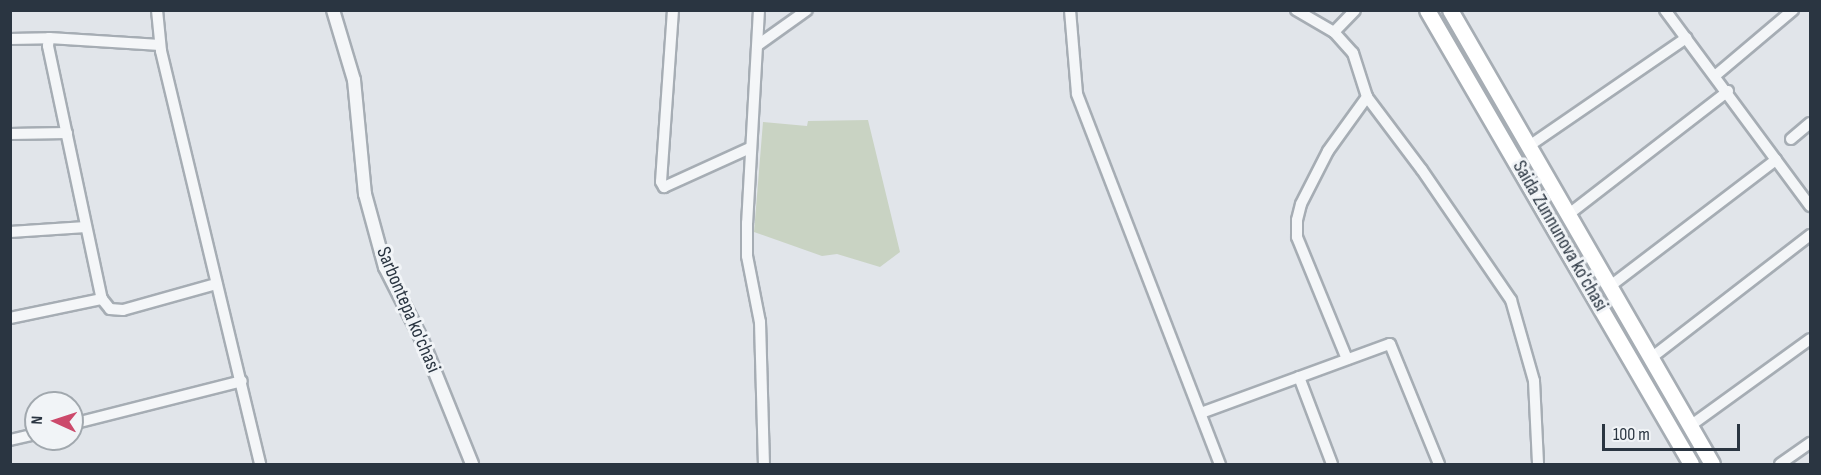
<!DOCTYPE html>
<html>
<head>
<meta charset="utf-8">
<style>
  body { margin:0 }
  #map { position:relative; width:1821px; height:475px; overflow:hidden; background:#e1e5ea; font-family:"Sofia Sans Condensed",sans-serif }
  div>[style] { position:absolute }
  .green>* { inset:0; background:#c9d3c3 }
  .roads { filter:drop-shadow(2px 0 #a6adb4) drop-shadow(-2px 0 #a6adb4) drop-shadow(0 2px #a6adb4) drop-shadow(0 -2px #a6adb4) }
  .minor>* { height:10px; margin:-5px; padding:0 5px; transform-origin:5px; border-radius:5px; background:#f4f6f8 }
  .tertiary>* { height:12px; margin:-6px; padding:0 6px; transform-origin:6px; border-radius:6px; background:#f4f6f8 }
  .secondary>* { height:15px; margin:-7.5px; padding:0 7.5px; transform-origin:7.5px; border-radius:7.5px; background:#fff }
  span { translate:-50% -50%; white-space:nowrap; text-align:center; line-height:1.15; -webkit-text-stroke:6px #f1f4f7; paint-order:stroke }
  .street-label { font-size:20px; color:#2a3541 }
  .frame { position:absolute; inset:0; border:12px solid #2a3541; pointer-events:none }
  .north { position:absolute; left:24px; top:391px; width:60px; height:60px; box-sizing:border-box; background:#f1f4f7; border:2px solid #a1a8ae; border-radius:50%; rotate:273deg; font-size:16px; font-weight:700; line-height:24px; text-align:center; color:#2a3541 }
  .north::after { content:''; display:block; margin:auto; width:21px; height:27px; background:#cc496b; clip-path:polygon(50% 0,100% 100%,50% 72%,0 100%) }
  .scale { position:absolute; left:1602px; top:424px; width:138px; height:27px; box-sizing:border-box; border:3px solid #2a3541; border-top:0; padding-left:8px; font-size:18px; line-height:21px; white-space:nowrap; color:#2a3541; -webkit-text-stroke:4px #f1f4f7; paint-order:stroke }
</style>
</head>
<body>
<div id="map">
  <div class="green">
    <div style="clip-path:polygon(868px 120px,900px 252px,880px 267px,837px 254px,822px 256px,754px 232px,763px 122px,807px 126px,808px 121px)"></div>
  </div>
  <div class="roads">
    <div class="minor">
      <div style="left:157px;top:10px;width:41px;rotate:84.4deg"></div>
      <div style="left:161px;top:51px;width:425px;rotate:76.5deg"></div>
      <div style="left:673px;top:10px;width:172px;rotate:94deg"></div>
      <div style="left:661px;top:182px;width:6px;rotate:59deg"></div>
      <div style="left:664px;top:187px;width:94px;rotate:-24.4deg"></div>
      <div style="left:759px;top:10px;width:213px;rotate:93.2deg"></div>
      <div style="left:747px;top:223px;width:33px;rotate:90deg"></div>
      <div style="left:747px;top:256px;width:67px;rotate:78.9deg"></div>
      <div style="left:760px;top:322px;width:142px;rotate:88.4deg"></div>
      <div style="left:1070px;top:10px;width:84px;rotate:85.2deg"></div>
      <div style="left:1077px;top:94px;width:397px;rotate:68.9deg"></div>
      <div style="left:1296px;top:10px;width:44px;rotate:30.1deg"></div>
      <div style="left:1334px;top:32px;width:28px;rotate:48deg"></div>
      <div style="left:1353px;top:53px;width:46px;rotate:72.3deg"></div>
      <div style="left:1367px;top:97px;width:91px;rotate:53deg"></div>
      <div style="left:1422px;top:170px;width:158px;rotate:55.6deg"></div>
      <div style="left:1511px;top:300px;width:84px;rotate:74.1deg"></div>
      <div style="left:1534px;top:381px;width:83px;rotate:87.2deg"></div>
      <div style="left:1665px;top:10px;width:244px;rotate:53.5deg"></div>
      <div style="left:1334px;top:32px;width:30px;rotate:-46deg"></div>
      <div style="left:10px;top:39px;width:39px;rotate:-1deg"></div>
      <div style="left:160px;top:45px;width:111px;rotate:-176.4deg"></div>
      <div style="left:49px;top:38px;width:8px;rotate:97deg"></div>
      <div style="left:48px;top:46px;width:259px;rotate:78deg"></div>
      <div style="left:102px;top:299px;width:13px;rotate:51deg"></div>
      <div style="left:110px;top:309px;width:13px;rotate:4deg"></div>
      <div style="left:123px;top:310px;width:97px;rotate:-15.6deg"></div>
      <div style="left:758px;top:45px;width:60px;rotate:-35.5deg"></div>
      <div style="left:1716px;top:75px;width:101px;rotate:-40.2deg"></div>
      <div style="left:10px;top:134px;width:57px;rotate:-1deg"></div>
      <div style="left:1791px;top:139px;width:25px;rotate:-40deg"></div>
      <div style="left:1529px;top:146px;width:191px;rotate:-34.5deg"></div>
      <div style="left:1569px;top:214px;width:201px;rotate:-37.7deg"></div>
      <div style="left:10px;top:232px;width:76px;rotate:-3.8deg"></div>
      <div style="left:1609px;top:287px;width:210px;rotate:-37.3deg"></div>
      <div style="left:10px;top:318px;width:94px;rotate:-11.7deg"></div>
      <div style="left:1651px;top:358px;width:201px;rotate:-37.7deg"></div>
      <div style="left:1347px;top:359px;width:132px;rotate:-112.3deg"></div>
      <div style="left:1297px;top:237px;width:17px;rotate:-90deg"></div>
      <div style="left:1297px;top:220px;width:16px;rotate:-76deg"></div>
      <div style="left:1301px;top:204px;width:59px;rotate:-63deg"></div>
      <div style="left:1328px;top:151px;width:67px;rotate:-54.2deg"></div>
      <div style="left:1299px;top:377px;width:93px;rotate:69.2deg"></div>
      <div style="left:1201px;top:413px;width:201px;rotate:-20.1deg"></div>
      <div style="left:1390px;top:344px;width:130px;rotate:67.8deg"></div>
      <div style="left:72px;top:424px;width:175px;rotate:-14.2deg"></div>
      <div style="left:1690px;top:426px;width:148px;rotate:-35.9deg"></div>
      <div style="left:10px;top:440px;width:27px;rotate:-13deg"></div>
      <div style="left:1780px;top:464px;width:37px;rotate:-35deg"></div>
    </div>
    <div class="tertiary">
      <div style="left:333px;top:10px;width:73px;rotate:73.3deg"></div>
      <div style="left:354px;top:80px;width:115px;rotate:84.5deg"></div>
      <div style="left:365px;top:194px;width:76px;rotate:74.7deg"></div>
      <div style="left:385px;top:267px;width:82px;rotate:63.1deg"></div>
      <div style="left:422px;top:340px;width:134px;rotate:68deg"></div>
    </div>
    <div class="secondary">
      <div style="left:1427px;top:10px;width:525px;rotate:59.82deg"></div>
      <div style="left:1450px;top:10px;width:524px;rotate:60.01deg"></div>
    </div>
  </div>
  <div class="street-label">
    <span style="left:1560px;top:236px;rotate:60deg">Saida Zunnunova ko'chasi</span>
    <span style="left:408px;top:310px;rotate:67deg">Sarbontepa ko'chasi</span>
  </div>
  <div class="frame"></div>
  <div class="north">N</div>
  <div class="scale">100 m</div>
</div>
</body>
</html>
